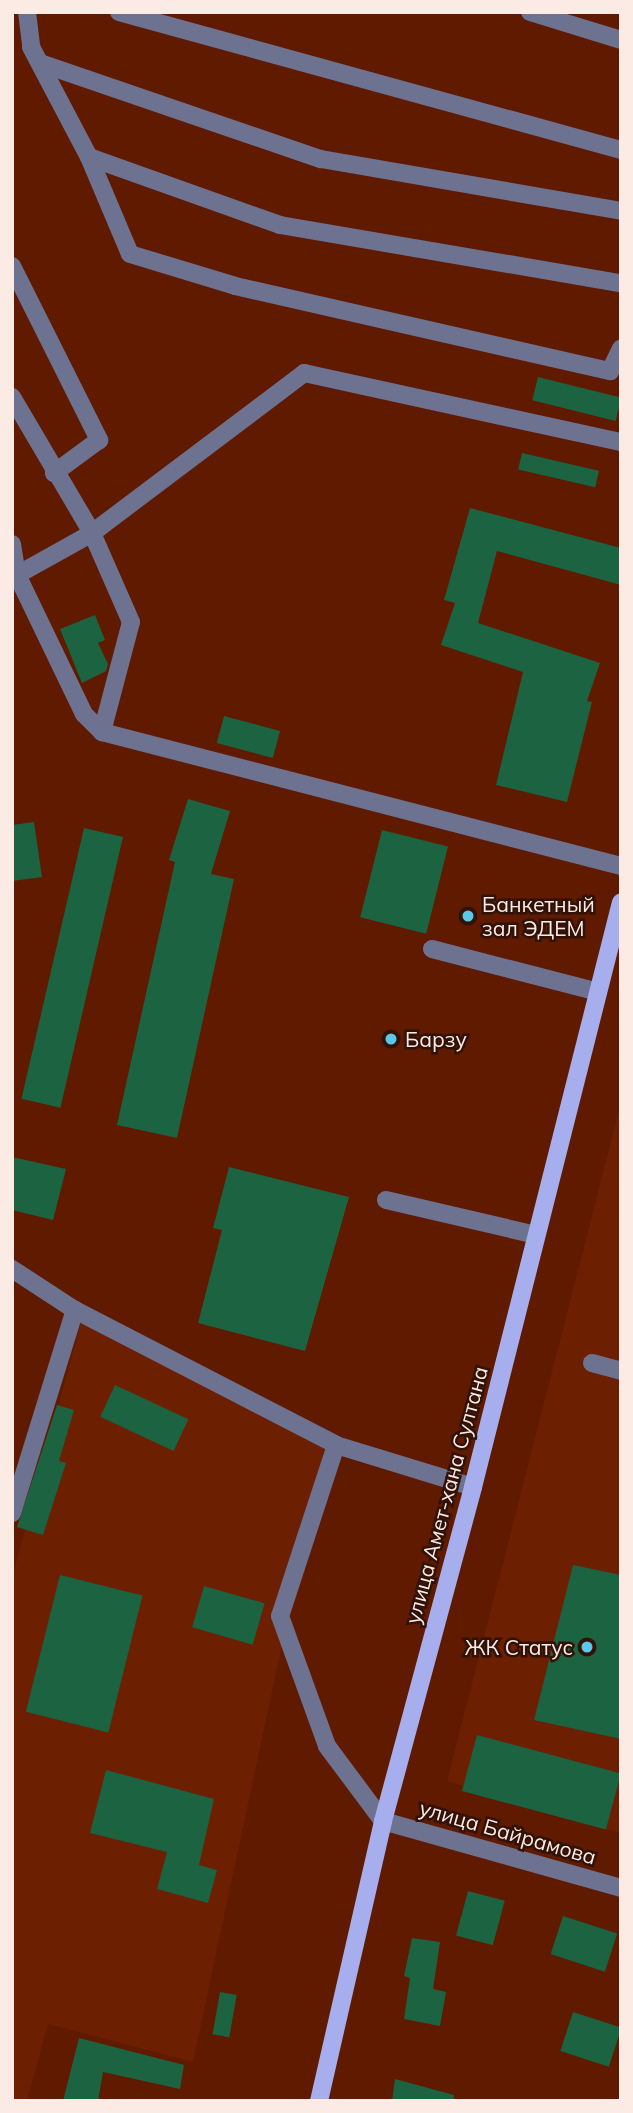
<!DOCTYPE html>
<html>
<head>
<meta charset="utf-8">
<style>
  body { margin:0 }
  #map { position:relative; width:633px; height:2113px; overflow:hidden; background:#5f1a00; font-family:Mulish,sans-serif }
  div>[style] { position:absolute }
  .built>* { inset:0; background:#6c1f01 }
  .building>* { inset:0; background:#1c6341; transform-origin:0 0 }
  .minor>* { height:18px; margin:-9px; padding:0 9px; transform-origin:9px; border-radius:9px; background:#6e7291 }
  .major>* { height:18px; margin:-9px; padding:0 9px; transform-origin:9px; border-radius:9px; background:#a6aeed }
  .dots>* { width:19px; height:19px; translate:-50% -50%; box-sizing:border-box; border:4px solid #311208; border-radius:50% }
  span { translate:-50% -50%; white-space:nowrap; text-align:center; line-height:1.15; -webkit-text-stroke:5px #311208; paint-order:stroke }
  .poi-label { font-size:21px; color:#fceae5 }
  .left { translate:0 -50%; text-align:left }
  .right { translate:-100% -50%; text-align:right }
  .street-label { font-size:21px; color:#fceae5 }
  .frame { position:absolute; inset:0; border:14px solid #fceae5; pointer-events:none }
</style>
</head>
<body>
<div id="map">
  <div class="built">
    <div style="clip-path:polygon(621px 1102px,621px 1833px,447px 1781px)"></div>
    <div style="clip-path:polygon(85px 1307px,326px 1439px,193px 2062px,48px 2024px,27px 2101px,12px 2101px,12px 1578px)"></div>
  </div>
  <div class="building">
    <div style="left:538px;top:377px;width:86px;height:24px;rotate:14deg"></div>
    <div style="left:522px;top:453px;width:79px;height:17px;rotate:13deg"></div>
    <div style="clip-path:polygon(470px 508px,621px 548px,621px 585px,497px 551px,478px 623px,600px 663px,587px 701px,592px 702px,567px 802px,496px 785px,523px 672px,441px 645px,455px 603px,444px 600px)"></div>
    <div style="clip-path:polygon(95px 615px,105px 640px,98px 643px,108px 664px,106px 671px,82px 683px,60px 629px)"></div>
    <div style="left:224px;top:716px;width:58px;height:28px;rotate:15deg"></div>
    <div style="clip-path:polygon(188px 799px,230px 811px,211px 874px,234px 879px,177px 1138px,117px 1125px,175px 862px,169px 860px)"></div>
    <div style="clip-path:polygon(34px 822px,42px 877px,12px 881px,12px 825px)"></div>
    <div style="left:84px;top:828px;width:40px;height:278px;rotate:13deg"></div>
    <div style="left:382px;top:830px;width:68px;height:90px;rotate:14deg"></div>
    <div style="clip-path:polygon(12px 1157px,66px 1169px,53px 1220px,12px 1210px)"></div>
    <div style="clip-path:polygon(229px 1167px,349px 1197px,305px 1351px,198px 1323px,222px 1230px,213px 1228px)"></div>
    <div style="left:115px;top:1385px;width:81px;height:35px;rotate:25deg"></div>
    <div style="clip-path:polygon(57px 1405px,74px 1410px,59px 1461px,66px 1463px,43px 1535px,17px 1527px)"></div>
    <div style="clip-path:polygon(573px 1565px,621px 1575px,621px 1739px,534px 1720px)"></div>
    <div style="left:60px;top:1575px;width:85px;height:141px;rotate:14deg"></div>
    <div style="left:204px;top:1586px;width:63px;height:43px;rotate:16deg"></div>
    <div style="left:477px;top:1735px;width:149px;height:58px;rotate:15deg"></div>
    <div style="clip-path:polygon(106px 1770px,214px 1799px,199px 1865px,217px 1870px,208px 1903px,157px 1889px,167px 1852px,90px 1833px)"></div>
    <div style="left:468px;top:1891px;width:38px;height:46px;rotate:15deg"></div>
    <div style="left:563px;top:1916px;width:57px;height:40px;rotate:18deg"></div>
    <div style="clip-path:polygon(412px 1938px,440px 1942px,433px 1989px,446px 1992px,440px 2026px,404px 2019px,410px 1978px,404px 1976px)"></div>
    <div style="left:220px;top:1992px;width:17px;height:43px;rotate:10deg"></div>
    <div style="left:573px;top:2012px;width:51px;height:41px;rotate:18deg"></div>
    <div style="clip-path:polygon(79px 2038px,184px 2065px,180px 2089px,103px 2072px,98px 2101px,63px 2101px)"></div>
    <div style="clip-path:polygon(395px 2079px,454px 2095px,454px 2101px,392px 2101px)"></div>
  </div>
  <div class="minor">
    <div style="left:27px;top:12px;width:35px;rotate:83deg"></div>
    <div style="left:31px;top:47px;width:124px;rotate:62.2deg"></div>
    <div style="left:89px;top:157px;width:105px;rotate:67.1deg"></div>
    <div style="left:130px;top:254px;width:110px;rotate:16.9deg"></div>
    <div style="left:235px;top:286px;width:385px;rotate:12.8deg"></div>
    <div style="left:610px;top:371px;width:25px;rotate:-64deg"></div>
    <div style="left:119px;top:12px;width:521px;rotate:15.37deg"></div>
    <div style="left:530px;top:12px;width:95px;rotate:17.1deg"></div>
    <div style="left:40px;top:63px;width:297px;rotate:18.9deg"></div>
    <div style="left:321px;top:159px;width:304px;rotate:9.8deg"></div>
    <div style="left:89px;top:157px;width:203px;rotate:19.6deg"></div>
    <div style="left:280px;top:225px;width:346px;rotate:9.7deg"></div>
    <div style="left:12px;top:266px;width:195px;rotate:63.4deg"></div>
    <div style="left:99px;top:440px;width:56px;rotate:143.7deg"></div>
    <div style="left:12px;top:397px;width:158px;rotate:59.5deg"></div>
    <div style="left:92px;top:533px;width:266px;rotate:-37deg"></div>
    <div style="left:304px;top:373px;width:324px;rotate:12.3deg"></div>
    <div style="left:12px;top:544px;width:31px;rotate:81deg"></div>
    <div style="left:102px;top:732px;width:25px;rotate:-135deg"></div>
    <div style="left:84px;top:714px;width:154px;rotate:-115.7deg"></div>
    <div style="left:17px;top:575px;width:86px;rotate:-29.2deg"></div>
    <div style="left:92px;top:533px;width:97px;rotate:66.3deg"></div>
    <div style="left:131px;top:622px;width:114px;rotate:104.8deg"></div>
    <div style="left:102px;top:732px;width:536px;rotate:14.48deg"></div>
    <div style="left:432px;top:949px;width:171px;rotate:14.5deg"></div>
    <div style="left:386px;top:1200px;width:154px;rotate:13.1deg"></div>
    <div style="left:12px;top:1269px;width:75px;rotate:33.1deg"></div>
    <div style="left:75px;top:1310px;width:294px;rotate:27.3deg"></div>
    <div style="left:336px;top:1445px;width:143px;rotate:17deg"></div>
    <div style="left:592px;top:1363px;width:30px;rotate:15deg"></div>
    <div style="left:336px;top:1445px;width:180px;rotate:108.1deg"></div>
    <div style="left:280px;top:1616px;width:138px;rotate:70.1deg"></div>
    <div style="left:327px;top:1746px;width:94px;rotate:53.3deg"></div>
    <div style="left:383px;top:1821px;width:247px;rotate:15.7deg"></div>
    <div style="left:12px;top:1513px;width:213px;rotate:-72.8deg"></div>
  </div>
  <div class="major">
    <div style="left:319px;top:2101px;width:287px;rotate:-77.1deg"></div>
    <div style="left:383px;top:1821px;width:346px;rotate:-74.9deg"></div>
    <div style="left:473px;top:1487px;width:603px;rotate:-75.8deg"></div>
  </div>
  <div class="dots">
    <div style="left:468px;top:916px;background:#5ac8e6"></div>
    <div style="left:391px;top:1039px;background:#5ac8e6"></div>
    <div style="left:587px;top:1647px;background:#5ac8e6"></div>
  </div>
  <div class="poi-label">
    <span class="left" style="left:482px;top:916px">Банкетный<br>зал ЭДЕМ</span>
    <span class="left" style="left:405px;top:1039px">Барзу</span>
    <span class="right" style="left:573px;top:1647px">ЖК Статус</span>
  </div>
  <div class="street-label">
    <span style="left:446px;top:1495px;rotate:-75deg">улица Амет-хана Султана</span>
    <span style="left:508px;top:1832px;rotate:16deg">улица Байрамова</span>
  </div>
  <div class="frame"></div>
</div>
</body>
</html>
